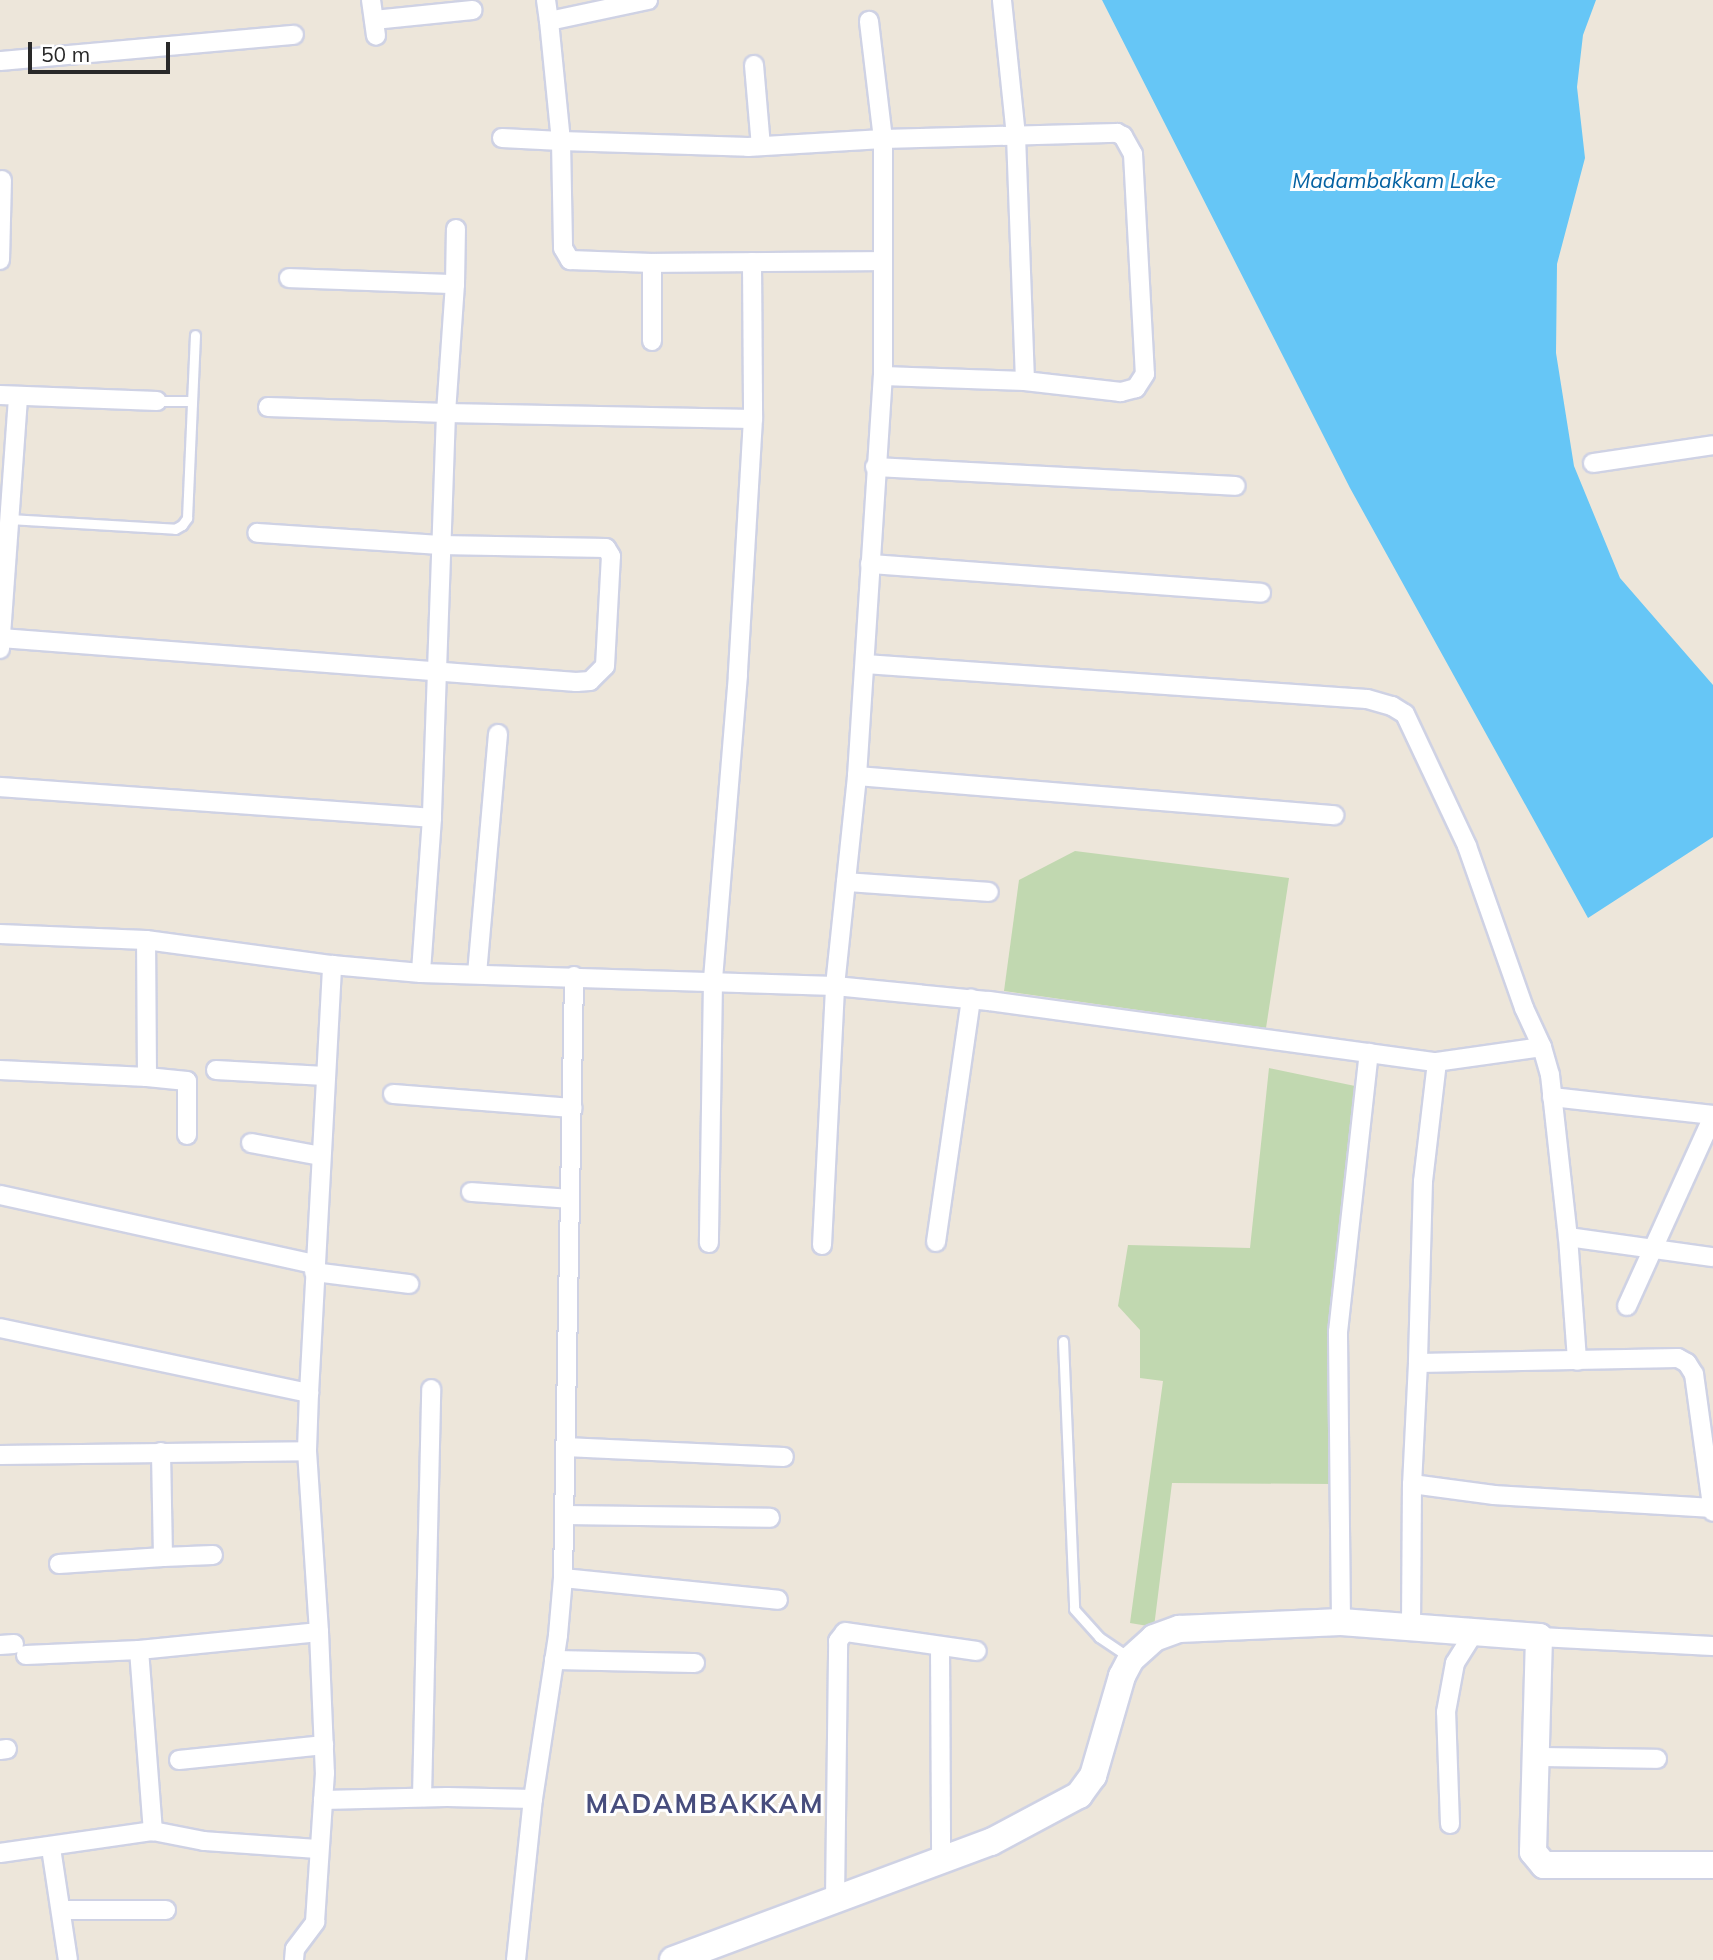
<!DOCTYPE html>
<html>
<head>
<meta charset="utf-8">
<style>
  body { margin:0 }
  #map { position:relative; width:1713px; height:1960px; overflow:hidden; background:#ede6da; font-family:Mulish,sans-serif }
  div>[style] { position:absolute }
  .cemetery>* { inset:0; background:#c1d8b0 }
  .water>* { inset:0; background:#66c6f6 }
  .roads { filter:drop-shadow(2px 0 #cfd2e4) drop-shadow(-2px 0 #cfd2e4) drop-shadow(0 2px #cfd2e4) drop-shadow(0 -2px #cfd2e4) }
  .lane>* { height:9px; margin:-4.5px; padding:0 4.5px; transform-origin:4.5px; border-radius:4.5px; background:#fff }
  .street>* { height:18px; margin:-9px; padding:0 9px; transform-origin:9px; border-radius:9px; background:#fff }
  .secondary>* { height:26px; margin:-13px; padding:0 13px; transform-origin:13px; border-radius:13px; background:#fff }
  span { translate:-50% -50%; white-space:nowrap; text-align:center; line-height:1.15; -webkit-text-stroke:6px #fff; paint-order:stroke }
  .water-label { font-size:21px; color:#0562a2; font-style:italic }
  .district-label { font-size:26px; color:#474d7d; font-weight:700; letter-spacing:2px }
  .scale { position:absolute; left:28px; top:42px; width:142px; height:32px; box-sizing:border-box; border:4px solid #292929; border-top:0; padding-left:9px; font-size:21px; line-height:24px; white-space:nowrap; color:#292929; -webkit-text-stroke:5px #fff; paint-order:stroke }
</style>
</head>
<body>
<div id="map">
  <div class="cemetery">
    <div style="clip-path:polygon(1075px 851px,1289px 878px,1266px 1028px,1004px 991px,1019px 880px)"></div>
    <div style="clip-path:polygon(1269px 1068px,1355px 1086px,1331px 1484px,1172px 1483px,1154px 1627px,1130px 1623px,1163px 1381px,1140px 1378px,1140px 1330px,1118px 1306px,1128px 1245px,1250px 1248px)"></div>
  </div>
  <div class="water">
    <div style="clip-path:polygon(1102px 0,1596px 0,1583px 35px,1577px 87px,1585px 158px,1557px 264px,1556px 353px,1574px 466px,1620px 578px,1713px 685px,1713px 837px,1588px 918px,1350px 488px)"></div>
  </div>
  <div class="roads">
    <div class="lane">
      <div style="left:157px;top:401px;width:35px"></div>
      <div style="left:9px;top:519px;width:166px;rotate:3.4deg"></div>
      <div style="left:175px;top:529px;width:8px;rotate:-30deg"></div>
      <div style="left:182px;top:525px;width:9px;rotate:-54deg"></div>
      <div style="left:187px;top:518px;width:183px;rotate:-87.5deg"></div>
      <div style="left:1063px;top:1341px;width:268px;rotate:87.6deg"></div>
      <div style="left:1074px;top:1609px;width:38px;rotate:48deg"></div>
      <div style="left:1099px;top:1637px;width:36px;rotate:34deg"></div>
    </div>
    <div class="street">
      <div style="left:371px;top:0;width:36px;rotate:82deg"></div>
      <div style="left:546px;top:0;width:21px;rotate:82deg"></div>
      <div style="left:648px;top:0;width:101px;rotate:168deg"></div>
      <div style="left:549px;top:21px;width:121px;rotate:84.3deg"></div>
      <div style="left:561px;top:141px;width:187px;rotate:1.8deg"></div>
      <div style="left:748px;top:147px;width:135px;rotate:-3.4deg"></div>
      <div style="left:883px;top:139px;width:234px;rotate:-1.5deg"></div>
      <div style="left:1117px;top:133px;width:7px;rotate:27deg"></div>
      <div style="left:1123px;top:136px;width:21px;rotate:61deg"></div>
      <div style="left:1133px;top:154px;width:220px;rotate:86.9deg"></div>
      <div style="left:1145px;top:374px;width:17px;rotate:123deg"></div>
      <div style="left:1136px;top:388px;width:16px;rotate:165deg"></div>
      <div style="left:1121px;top:392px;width:97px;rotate:-173.5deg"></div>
      <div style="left:374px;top:20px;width:99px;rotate:-5.8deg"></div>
      <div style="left:0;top:61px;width:295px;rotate:-5.1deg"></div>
      <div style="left:754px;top:65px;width:81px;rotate:85.1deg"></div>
      <div style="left:502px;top:138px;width:59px;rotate:2.9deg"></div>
      <div style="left:561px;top:141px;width:107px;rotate:88.9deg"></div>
      <div style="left:563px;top:248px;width:14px;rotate:60deg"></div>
      <div style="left:570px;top:260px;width:82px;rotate:2.1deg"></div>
      <div style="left:652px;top:263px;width:229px;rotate:-0.5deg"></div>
      <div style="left:0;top:260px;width:80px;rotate:-88.6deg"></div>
      <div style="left:752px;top:262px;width:157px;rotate:89.6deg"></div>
      <div style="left:652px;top:263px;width:78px;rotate:90deg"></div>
      <div style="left:289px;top:278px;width:166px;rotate:2.1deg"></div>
      <div style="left:455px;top:284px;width:129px;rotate:94deg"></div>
      <div style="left:446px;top:413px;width:307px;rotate:1.1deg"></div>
      <div style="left:753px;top:419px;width:256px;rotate:93.4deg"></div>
      <div style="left:738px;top:675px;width:307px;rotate:94.7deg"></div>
      <div style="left:713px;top:981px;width:262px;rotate:90.9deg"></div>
      <div style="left:455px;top:284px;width:55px;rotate:-89deg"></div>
      <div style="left:883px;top:376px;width:142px;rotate:2deg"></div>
      <div style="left:1025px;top:381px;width:245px;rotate:-92.1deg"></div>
      <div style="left:1016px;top:136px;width:137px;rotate:-95.9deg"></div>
      <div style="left:0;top:395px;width:157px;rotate:2.2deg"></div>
      <div style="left:268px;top:407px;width:178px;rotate:1.9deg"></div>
      <div style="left:446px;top:413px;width:405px;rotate:92deg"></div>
      <div style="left:432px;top:818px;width:155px;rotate:94.1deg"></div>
      <div style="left:1593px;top:463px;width:121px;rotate:-8.5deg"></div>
      <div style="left:875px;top:467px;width:361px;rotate:3deg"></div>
      <div style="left:870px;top:564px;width:392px;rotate:4.2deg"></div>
      <div style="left:1px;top:638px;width:577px;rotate:4.38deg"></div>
      <div style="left:576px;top:682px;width:14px;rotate:-4deg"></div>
      <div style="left:590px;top:681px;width:21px;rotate:-45deg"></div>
      <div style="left:605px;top:666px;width:110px;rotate:-86.9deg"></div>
      <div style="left:611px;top:556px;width:9px;rotate:-122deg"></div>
      <div style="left:606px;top:548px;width:166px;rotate:-179deg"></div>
      <div style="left:440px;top:545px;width:183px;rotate:-176.2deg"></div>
      <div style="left:0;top:649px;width:253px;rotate:-85.9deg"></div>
      <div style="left:865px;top:664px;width:503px;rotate:3.99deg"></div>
      <div style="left:1367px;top:699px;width:26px;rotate:16deg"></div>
      <div style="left:1392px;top:706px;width:15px;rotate:32deg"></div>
      <div style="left:1405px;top:714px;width:146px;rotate:64.8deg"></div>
      <div style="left:1467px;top:846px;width:172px;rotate:70.6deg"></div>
      <div style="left:1524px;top:1008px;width:43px;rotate:65.2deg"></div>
      <div style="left:1542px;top:1047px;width:106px;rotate:171.9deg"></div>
      <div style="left:1437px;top:1062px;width:120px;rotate:96.7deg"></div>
      <div style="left:1423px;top:1181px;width:182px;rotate:91.6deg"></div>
      <div style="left:1418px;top:1363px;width:260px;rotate:-1.1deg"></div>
      <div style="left:1678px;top:1358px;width:10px;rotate:29deg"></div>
      <div style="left:1687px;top:1363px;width:13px;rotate:58deg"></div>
      <div style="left:1694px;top:1374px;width:139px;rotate:82.2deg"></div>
      <div style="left:857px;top:776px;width:479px;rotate:4.7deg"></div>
      <div style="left:0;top:787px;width:433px;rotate:4.1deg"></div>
      <div style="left:846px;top:882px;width:143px;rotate:4deg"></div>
      <div style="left:0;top:934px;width:146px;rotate:2.4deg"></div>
      <div style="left:146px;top:940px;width:188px;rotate:7.7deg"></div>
      <div style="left:332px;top:965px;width:89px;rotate:5.1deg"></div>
      <div style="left:421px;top:973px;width:414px;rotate:1.8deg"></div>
      <div style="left:835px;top:986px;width:155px;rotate:5.6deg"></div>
      <div style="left:989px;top:1001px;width:452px;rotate:7.8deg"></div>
      <div style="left:477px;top:974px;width:241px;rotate:-85deg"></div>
      <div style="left:1542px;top:1047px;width:29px;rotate:74deg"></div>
      <div style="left:1550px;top:1075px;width:163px;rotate:83.7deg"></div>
      <div style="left:1568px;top:1237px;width:146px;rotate:7.9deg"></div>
      <div style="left:0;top:1070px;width:147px;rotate:2.7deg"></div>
      <div style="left:147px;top:1077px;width:137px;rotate:-90.4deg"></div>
      <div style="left:216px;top:1070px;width:109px;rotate:3.2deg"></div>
      <div style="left:147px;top:1077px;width:40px;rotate:5.7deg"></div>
      <div style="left:187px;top:1081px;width:54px;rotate:90deg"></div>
      <div style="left:393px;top:1094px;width:180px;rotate:4.5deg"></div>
      <div style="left:1552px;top:1097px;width:162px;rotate:6.4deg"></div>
      <div style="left:251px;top:1143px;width:71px;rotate:10.5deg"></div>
      <div style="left:471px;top:1192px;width:99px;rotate:4deg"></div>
      <div style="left:0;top:1195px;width:321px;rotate:12.4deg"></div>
      <div style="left:1568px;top:1237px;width:124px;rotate:85.8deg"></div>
      <div style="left:936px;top:1242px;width:246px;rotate:-81.8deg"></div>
      <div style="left:822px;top:1245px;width:259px;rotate:-87.1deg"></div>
      <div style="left:835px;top:986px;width:211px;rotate:-84deg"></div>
      <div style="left:857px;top:776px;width:401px;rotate:-86.3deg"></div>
      <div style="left:883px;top:376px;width:237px;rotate:-90deg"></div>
      <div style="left:883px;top:139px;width:119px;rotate:-96.8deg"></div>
      <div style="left:314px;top:1272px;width:96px;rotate:7.2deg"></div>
      <div style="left:1627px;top:1306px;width:209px;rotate:-65.6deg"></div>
      <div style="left:0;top:1328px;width:316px;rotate:11.9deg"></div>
      <div style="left:309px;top:1393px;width:429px;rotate:-86.9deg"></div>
      <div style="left:1418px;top:1363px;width:121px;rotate:92.8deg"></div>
      <div style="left:1412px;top:1484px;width:83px;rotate:7.6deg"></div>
      <div style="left:1494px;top:1495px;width:219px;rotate:3.4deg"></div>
      <div style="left:309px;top:1393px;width:58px;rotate:92deg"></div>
      <div style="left:307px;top:1451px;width:181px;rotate:86.2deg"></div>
      <div style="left:565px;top:1447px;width:219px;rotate:2.6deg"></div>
      <div style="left:0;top:1455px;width:307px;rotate:-0.7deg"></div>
      <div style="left:565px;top:1515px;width:205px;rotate:0.8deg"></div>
      <div style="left:163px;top:1557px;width:50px;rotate:-2.3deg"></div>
      <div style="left:59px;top:1564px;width:104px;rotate:-3.9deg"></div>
      <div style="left:163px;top:1557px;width:105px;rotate:-91.1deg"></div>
      <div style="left:563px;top:1578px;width:216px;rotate:5.8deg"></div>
      <div style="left:1341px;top:1622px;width:290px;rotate:-90.6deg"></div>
      <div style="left:1338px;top:1332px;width:281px;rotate:-83.7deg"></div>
      <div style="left:1411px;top:1626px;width:142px;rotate:-89.6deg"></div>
      <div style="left:1539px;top:1637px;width:174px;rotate:3deg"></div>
      <div style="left:0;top:1645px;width:14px;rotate:-4deg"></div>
      <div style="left:940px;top:1646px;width:215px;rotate:89.7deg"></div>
      <div style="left:139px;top:1650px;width:181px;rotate:-5.7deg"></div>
      <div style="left:319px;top:1632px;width:141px;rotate:87.6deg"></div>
      <div style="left:325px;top:1773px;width:27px;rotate:94deg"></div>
      <div style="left:323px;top:1800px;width:124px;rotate:-1.4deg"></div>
      <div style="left:447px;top:1797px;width:86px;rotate:1.3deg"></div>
      <div style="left:26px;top:1655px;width:113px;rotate:-2.5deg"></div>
      <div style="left:139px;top:1650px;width:182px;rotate:85.6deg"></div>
      <div style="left:153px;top:1831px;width:52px;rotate:11.1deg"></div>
      <div style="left:204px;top:1841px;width:115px;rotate:4deg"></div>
      <div style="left:554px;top:1660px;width:141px;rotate:1.2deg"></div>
      <div style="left:0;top:1750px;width:7px;rotate:-8deg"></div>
      <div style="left:1536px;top:1757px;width:121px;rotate:0.9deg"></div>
      <div style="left:179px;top:1760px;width:146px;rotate:-5.9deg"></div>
      <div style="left:422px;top:1797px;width:408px;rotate:-88.7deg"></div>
      <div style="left:1450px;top:1824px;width:112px;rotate:-92deg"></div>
      <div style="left:1446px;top:1712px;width:50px;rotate:-79.6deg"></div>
      <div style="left:1455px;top:1663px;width:36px;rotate:-58deg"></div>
      <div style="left:51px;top:1848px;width:113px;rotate:81.4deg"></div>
      <div style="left:0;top:1853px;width:155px;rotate:-8.2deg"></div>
      <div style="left:835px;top:1901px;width:260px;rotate:-89.3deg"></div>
      <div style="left:838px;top:1641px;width:11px;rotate:-52deg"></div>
      <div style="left:845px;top:1632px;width:133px;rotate:8.2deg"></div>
      <div style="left:61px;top:1910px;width:105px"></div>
      <div style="left:294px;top:1960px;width:11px;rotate:-85deg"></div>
      <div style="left:295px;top:1949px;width:34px;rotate:-53deg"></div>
      <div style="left:315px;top:1922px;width:122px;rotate:-86.2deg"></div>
      <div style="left:516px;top:1960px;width:162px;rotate:-84deg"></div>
      <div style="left:533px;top:1799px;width:166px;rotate:-81.3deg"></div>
      <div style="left:558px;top:1635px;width:57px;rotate:-85deg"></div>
      <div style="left:563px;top:1578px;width:602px;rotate:-88.95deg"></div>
    </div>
    <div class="secondary">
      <div style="left:673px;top:1960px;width:339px;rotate:-20.4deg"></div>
      <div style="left:991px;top:1842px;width:100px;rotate:-28.1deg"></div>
      <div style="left:1079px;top:1795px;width:24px;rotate:-54deg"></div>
      <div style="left:1093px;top:1776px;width:104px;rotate:-73.8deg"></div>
      <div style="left:1122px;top:1676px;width:19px;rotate:-62deg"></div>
      <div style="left:1131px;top:1659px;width:31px;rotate:-42deg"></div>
      <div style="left:1154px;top:1638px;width:27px;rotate:-20deg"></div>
      <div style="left:1179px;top:1629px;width:162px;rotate:-2.5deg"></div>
      <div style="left:1341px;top:1622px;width:199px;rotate:4.3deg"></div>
      <div style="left:1539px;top:1637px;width:215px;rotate:91.6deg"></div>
      <div style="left:1533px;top:1852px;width:17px;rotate:50deg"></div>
      <div style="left:1544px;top:1865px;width:169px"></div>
    </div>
  </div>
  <div class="water-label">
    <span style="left:1394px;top:180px">Madambakkam Lake</span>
  </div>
  <div class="district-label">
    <span style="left:705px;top:1804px">MADAMBAKKAM</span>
  </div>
  <div class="scale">50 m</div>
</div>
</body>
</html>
